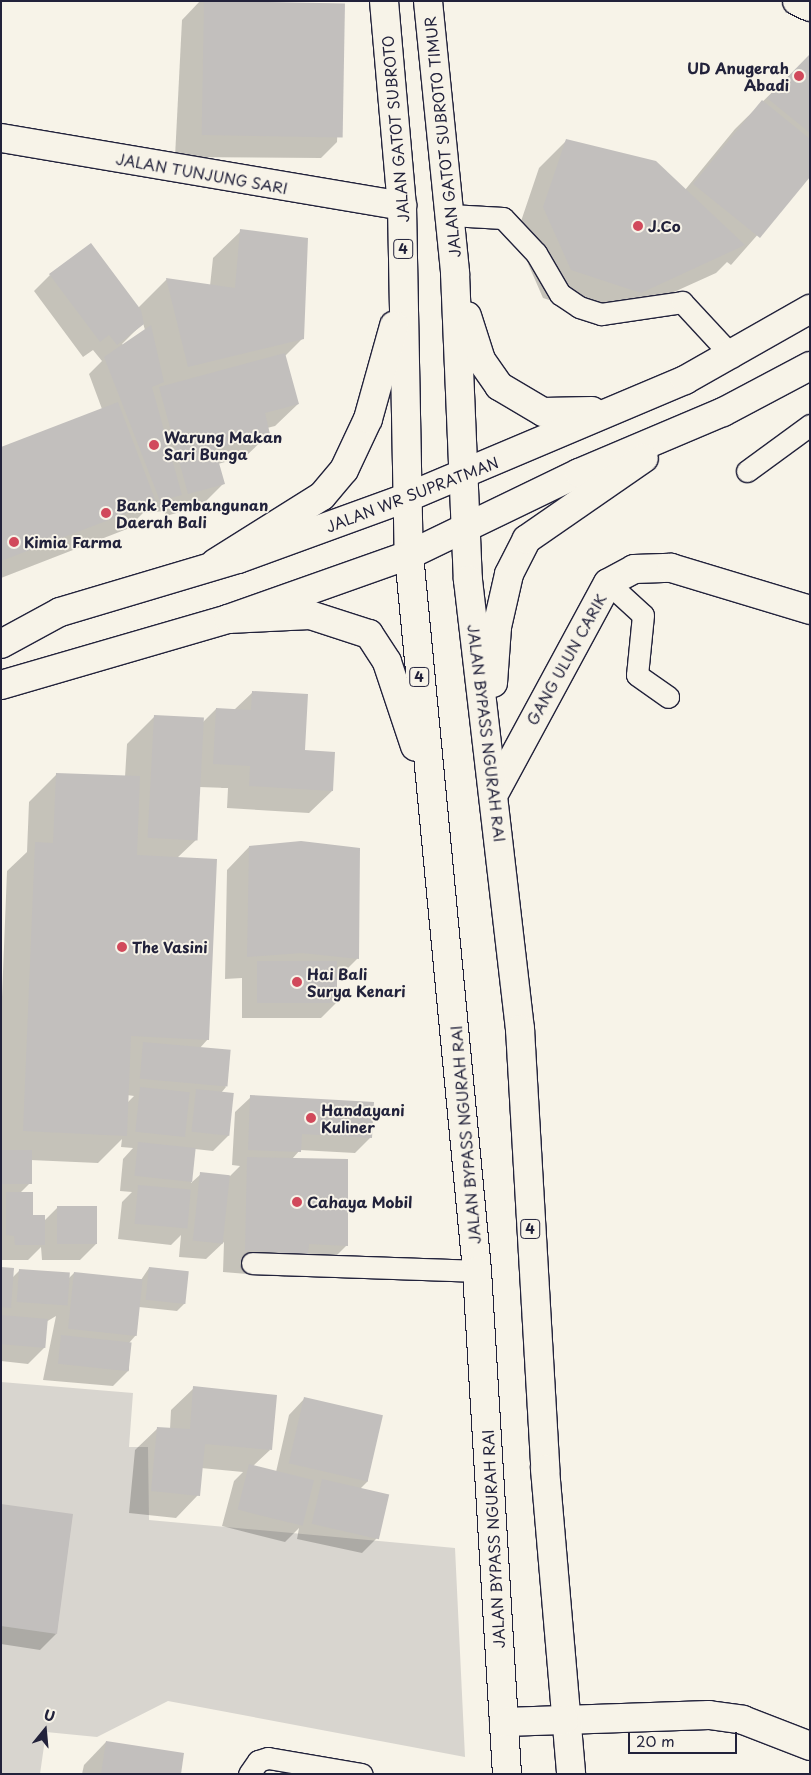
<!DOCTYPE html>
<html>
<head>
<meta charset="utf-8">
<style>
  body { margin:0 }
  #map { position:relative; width:811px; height:1775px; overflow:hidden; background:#f7f3e8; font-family:"Playpen Sans",sans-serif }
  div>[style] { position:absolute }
  .green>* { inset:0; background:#d8d5cf }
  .shadow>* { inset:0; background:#0003 }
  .building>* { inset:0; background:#c2bfbd; transform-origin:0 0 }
  .roads { filter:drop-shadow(1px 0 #22223b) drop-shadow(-1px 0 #22223b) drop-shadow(0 1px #22223b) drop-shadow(0 -1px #22223b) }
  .service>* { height:21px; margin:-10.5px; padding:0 10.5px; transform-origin:10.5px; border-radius:10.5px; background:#f7f3e8 }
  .minor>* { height:28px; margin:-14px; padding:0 14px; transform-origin:14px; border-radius:14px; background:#f7f3e8 }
  .primary>* { height:28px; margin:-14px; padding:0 14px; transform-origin:14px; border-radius:14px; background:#f7f3e8 }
  .trunk>* { height:28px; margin:-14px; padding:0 14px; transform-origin:14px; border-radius:14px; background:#f7f3e8 }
  .dots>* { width:14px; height:14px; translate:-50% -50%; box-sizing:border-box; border:2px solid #f7f3e8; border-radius:50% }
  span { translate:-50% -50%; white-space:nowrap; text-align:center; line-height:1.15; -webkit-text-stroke:4px #f7f3e8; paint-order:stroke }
  .shield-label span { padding:1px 4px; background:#f7f3e8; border:1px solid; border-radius:4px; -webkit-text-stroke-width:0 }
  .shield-label { font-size:14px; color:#22223b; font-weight:700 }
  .poi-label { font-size:15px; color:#22223b; font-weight:700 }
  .right { translate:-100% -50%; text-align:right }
  .left { translate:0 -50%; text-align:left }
  .street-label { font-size:15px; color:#22223b }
  .frame { position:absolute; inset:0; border:2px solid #22223b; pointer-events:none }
  .north { position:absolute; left:20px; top:1705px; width:50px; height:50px; -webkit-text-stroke:4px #f7f3e8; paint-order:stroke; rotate:17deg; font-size:14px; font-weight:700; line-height:20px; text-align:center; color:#22223b }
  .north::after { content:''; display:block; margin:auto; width:18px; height:22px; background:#22223b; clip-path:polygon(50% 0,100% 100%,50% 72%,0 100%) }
  .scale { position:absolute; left:628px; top:1732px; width:109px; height:22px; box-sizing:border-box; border:2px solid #22223b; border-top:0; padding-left:6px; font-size:15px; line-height:18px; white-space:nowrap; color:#22223b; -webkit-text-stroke:4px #f7f3e8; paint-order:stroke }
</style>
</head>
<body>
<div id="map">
  <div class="green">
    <div style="clip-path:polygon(1px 1382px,133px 1393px,129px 1447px,148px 1447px,149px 1520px,455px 1548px,465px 1757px,168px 1701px,97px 1737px,46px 1732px,40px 1774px,1px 1774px)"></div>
  </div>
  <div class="shadow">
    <div style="clip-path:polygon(200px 1px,343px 4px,337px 142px,321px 158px,175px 157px,182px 20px)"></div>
    <div style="clip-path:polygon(810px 55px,810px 175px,731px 265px,727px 262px,716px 273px,612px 320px,543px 298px,516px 236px,539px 168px,566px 141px,685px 190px,735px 129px)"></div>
    <div style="clip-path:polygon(evenodd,241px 231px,303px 338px,285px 356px,298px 404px,275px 426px,267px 428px,269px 434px,246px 456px,218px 464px,223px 484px,201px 506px,166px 516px,164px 511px,143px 513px,127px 529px,1px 578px,1px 448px,102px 409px,89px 374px,102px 361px,93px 350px,83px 357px,34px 291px,50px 275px,138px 308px,167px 279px,210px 286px,213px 258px,241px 231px,143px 323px,145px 330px,123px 345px,122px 344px,143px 323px)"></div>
    <div style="clip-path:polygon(evenodd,253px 692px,332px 791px,309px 813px,227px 808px,228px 788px,199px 787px,196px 840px,177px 858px,208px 1039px,199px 1049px,226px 1087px,221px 1093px,229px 1135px,213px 1151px,195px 1149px,191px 1183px,201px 1174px,230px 1176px,240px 1166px,232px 1165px,235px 1112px,251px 1097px,371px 1137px,355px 1153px,300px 1150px,292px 1159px,347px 1245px,324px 1268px,295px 1266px,285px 1277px,223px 1272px,224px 1242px,206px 1259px,179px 1257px,181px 1235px,171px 1245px,118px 1239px,122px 1202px,132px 1192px,120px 1191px,123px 1159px,133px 1148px,121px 1147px,122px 1139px,98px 1163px,30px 1160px,30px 1183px,20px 1193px,32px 1216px,44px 1221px,57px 1208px,96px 1244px,80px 1260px,42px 1260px,41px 1247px,28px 1260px,1px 1260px,1px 1022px,7px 871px,27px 852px,29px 802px,57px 774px,125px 777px,127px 744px,155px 716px,202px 723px,216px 709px,234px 710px,253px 692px,127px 1095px,134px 1096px,127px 1103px,127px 1095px)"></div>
    <div style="clip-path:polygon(249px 847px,358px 958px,336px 980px,336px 1003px,321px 1018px,242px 1018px,242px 978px,225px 979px,227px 870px)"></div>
    <div style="clip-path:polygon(1px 1268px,12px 1278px,20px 1270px,68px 1279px,74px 1273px,141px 1280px,149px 1268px,185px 1303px,177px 1311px,139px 1307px,136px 1335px,129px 1343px,129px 1370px,113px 1386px,43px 1380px,56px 1316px,46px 1322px,44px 1348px,28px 1364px,1px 1361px)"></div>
    <div style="clip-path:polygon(194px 1388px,270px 1450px,253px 1466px,276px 1472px,289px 1415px,304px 1399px,368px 1481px,360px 1489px,378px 1537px,362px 1553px,297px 1539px,299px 1528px,285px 1542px,222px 1526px,234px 1481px,243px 1472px,201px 1468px,198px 1495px,176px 1518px,129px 1513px,135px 1450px,158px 1428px,170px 1429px,171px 1410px)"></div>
    <div style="clip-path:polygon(1px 1505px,56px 1634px,40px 1650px,1px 1644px)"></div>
    <div style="clip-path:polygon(106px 1742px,180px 1774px,82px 1774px,84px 1765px)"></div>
  </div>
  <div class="building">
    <div style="left:204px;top:1px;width:141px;height:134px;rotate:1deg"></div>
    <div style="clip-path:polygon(810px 54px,810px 133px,767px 98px)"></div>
    <div style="clip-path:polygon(762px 100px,810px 139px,810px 177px,760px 238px,693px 184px)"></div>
    <div style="clip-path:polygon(566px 139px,656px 161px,745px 245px,641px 293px,571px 270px,543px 207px)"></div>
    <div style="clip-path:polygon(240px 229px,308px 238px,304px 339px,188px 367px,166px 278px,235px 288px)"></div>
    <div style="clip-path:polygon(91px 243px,141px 310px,144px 324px,117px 345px,109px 335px,100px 342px,49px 274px)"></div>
    <div style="clip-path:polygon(151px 325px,164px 382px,152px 387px,182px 495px,160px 501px,104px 357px)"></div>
    <div style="clip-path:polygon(285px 353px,299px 404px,265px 413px,270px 434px,215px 449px,225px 484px,188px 494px,159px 387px)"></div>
    <div style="clip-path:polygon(118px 402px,156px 502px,1px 561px,1px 447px)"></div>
    <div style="clip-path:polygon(252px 691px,308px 694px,305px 750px,335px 752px,333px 791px,249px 786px,250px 766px,213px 764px,216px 708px,251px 710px)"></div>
    <div style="left:154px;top:715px;width:50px;height:123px;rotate:3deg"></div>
    <div style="clip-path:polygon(56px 773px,140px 776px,137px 855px,217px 859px,209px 1040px,131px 1036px,127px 1136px,23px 1131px,35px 842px,53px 843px)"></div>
    <div style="clip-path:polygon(301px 841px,360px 848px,359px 959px,302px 953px,247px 957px,249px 846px)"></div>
    <div style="left:257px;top:961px;width:80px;height:42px"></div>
    <div style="left:143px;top:1042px;width:88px;height:37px;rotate:5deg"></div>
    <div style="left:140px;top:1087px;width:50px;height:45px;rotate:6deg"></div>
    <div style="left:196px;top:1089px;width:38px;height:43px;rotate:6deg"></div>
    <div style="clip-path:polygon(250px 1095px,374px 1102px,372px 1138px,302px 1134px,301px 1152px,248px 1150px)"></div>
    <div style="left:138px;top:1142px;width:58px;height:34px;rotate:6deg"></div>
    <div style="left:1px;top:1150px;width:31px;height:34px"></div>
    <div style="clip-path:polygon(247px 1157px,348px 1159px,348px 1246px,309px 1244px,308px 1255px,245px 1250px)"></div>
    <div style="left:200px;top:1172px;width:30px;height:69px;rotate:6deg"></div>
    <div style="left:138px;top:1185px;width:53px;height:39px;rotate:5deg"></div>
    <div style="clip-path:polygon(6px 1192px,33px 1192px,33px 1215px,45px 1215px,45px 1245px,15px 1245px,14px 1236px,6px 1235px)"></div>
    <div style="left:97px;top:1206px;width:38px;height:40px;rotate:90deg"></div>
    <div style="clip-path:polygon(1px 1267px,14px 1268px,11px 1308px,1px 1307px)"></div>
    <div style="left:149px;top:1267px;width:40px;height:33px;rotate:6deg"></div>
    <div style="left:19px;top:1269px;width:51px;height:33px;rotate:4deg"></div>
    <div style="left:74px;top:1272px;width:69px;height:57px;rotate:6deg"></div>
    <div style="left:1px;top:1315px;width:47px;height:29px;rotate:5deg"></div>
    <div style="left:61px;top:1335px;width:71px;height:29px;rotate:6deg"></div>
    <div style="clip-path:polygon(193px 1386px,277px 1395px,272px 1450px,205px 1444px,200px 1496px,151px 1491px,157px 1427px,190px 1429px)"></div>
    <div style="left:304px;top:1397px;width:81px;height:68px;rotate:13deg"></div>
    <div style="left:249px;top:1464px;width:67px;height:47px;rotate:14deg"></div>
    <div style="left:322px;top:1479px;width:69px;height:46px;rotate:13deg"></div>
    <div style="clip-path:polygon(1px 1504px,73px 1514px,57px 1634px,1px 1626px)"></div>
    <div style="clip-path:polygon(106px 1741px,184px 1753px,181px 1774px,101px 1774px)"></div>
  </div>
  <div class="roads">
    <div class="service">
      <div style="left:450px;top:215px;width:53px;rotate:3.2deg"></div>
      <div style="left:503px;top:218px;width:48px;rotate:46.7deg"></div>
      <div style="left:536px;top:253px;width:48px;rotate:59.7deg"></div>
      <div style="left:560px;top:294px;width:23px;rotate:34deg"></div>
      <div style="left:579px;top:307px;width:23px;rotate:18deg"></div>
      <div style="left:601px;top:314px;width:82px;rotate:-8.4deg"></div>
      <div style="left:682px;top:302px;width:74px;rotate:47.2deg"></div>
      <div style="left:747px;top:471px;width:78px;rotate:-36.1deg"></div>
      <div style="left:608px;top:583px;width:47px;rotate:42.4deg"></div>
      <div style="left:643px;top:615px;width:60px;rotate:95.7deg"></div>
      <div style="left:637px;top:675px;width:38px;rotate:35deg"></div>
      <div style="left:252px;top:1263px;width:225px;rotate:2deg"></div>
      <div style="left:249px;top:1774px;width:16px;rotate:-55deg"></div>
      <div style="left:258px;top:1761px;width:10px;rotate:-17deg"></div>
      <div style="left:268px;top:1758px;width:95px;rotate:9.7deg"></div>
    </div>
    <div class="minor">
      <div style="left:797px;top:1px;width:14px;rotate:25deg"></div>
      <div style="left:1px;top:138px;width:407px;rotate:9.6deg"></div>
      <div style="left:496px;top:790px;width:235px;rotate:-61.6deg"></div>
      <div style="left:608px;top:583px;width:30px;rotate:-28deg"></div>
      <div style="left:634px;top:569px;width:37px;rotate:-2deg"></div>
      <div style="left:671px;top:568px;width:145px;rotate:16.8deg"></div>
      <div style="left:564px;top:1720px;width:145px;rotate:-2deg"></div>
      <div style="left:709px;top:1715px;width:34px;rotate:8deg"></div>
      <div style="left:743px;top:1720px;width:72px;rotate:21.2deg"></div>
    </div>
    <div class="primary">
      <div style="left:1px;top:644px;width:67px;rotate:-28.5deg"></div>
      <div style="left:60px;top:612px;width:186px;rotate:-16.6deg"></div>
      <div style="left:238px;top:559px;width:181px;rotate:-20deg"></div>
      <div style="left:1px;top:685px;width:236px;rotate:-16.2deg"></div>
      <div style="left:228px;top:619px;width:192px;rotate:-19.5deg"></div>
    </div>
    <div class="trunk">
      <div style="left:384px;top:1px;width:206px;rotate:85deg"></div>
      <div style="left:402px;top:206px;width:349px;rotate:88.9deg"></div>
      <div style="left:409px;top:555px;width:719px;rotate:84.57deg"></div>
      <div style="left:477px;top:1271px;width:504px;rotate:86.59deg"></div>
      <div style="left:428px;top:1px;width:273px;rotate:84.3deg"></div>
      <div style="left:455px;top:273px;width:307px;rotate:87.6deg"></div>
      <div style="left:468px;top:580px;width:452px;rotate:83.4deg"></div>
      <div style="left:520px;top:1029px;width:441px;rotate:86.7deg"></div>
      <div style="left:545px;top:1469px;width:306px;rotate:85.1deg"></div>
      <div style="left:467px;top:316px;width:46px;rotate:72.3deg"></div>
      <div style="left:481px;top:360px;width:32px;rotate:55deg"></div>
      <div style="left:499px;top:386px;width:51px;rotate:30.6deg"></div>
      <div style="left:543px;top:412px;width:49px;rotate:-1.2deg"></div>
      <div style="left:408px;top:497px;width:301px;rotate:-22.9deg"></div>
      <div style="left:685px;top:380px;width:144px;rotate:-29.6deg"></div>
      <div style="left:409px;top:555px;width:189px;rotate:-25.8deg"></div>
      <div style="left:579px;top:473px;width:156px;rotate:-23deg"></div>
      <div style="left:723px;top:412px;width:98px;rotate:-27.9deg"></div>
      <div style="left:215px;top:563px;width:126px;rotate:-32.1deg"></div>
      <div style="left:322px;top:496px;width:34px;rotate:-50deg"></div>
      <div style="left:344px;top:470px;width:56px;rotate:-64.8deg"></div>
      <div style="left:368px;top:419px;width:97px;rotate:-74.4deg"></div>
      <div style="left:228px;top:619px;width:82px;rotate:-2.8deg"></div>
      <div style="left:310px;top:615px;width:62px;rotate:17.9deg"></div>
      <div style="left:369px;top:634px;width:33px;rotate:57deg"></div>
      <div style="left:387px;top:662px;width:89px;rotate:71.6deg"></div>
      <div style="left:493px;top:683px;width:56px;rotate:-85.9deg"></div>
      <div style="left:497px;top:627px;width:54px;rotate:-77.2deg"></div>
      <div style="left:509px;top:574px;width:39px;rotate:-63deg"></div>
      <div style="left:527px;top:539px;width:142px;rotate:-34.7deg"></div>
      <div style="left:504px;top:1722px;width:60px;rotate:-1.9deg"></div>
    </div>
  </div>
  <div class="dots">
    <div style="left:799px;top:76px;background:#d1495b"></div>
    <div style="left:638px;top:226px;background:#d1495b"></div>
    <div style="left:154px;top:445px;background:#d1495b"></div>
    <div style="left:106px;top:513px;background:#d1495b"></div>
    <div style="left:14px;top:542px;background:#d1495b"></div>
    <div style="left:122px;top:947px;background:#d1495b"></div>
    <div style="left:297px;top:982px;background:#d1495b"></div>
    <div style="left:311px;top:1118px;background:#d1495b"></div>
    <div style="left:297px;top:1202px;background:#d1495b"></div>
  </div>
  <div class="shield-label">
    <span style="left:403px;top:249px">4</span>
    <span style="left:419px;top:677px">4</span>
    <span style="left:530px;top:1229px">4</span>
  </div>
  <div class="poi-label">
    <span class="right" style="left:789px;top:76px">UD Anugerah<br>Abadi</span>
    <span class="left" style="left:648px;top:226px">J.Co</span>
    <span class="left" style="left:164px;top:445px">Warung Makan<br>Sari Bunga</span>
    <span class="left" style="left:116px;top:513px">Bank Pembangunan<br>Daerah Bali</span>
    <span class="left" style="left:24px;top:542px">Kimia Farma</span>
    <span class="left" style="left:132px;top:947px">The Vasini</span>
    <span class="left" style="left:307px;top:982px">Hai Bali<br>Surya Kenari</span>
    <span class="left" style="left:321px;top:1118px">Handayani<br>Kuliner</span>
    <span class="left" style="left:307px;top:1202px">Cahaya Mobil</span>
  </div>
  <div class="street-label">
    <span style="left:395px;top:129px;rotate:-95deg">JALAN GATOT SUBROTO</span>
    <span style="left:442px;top:137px;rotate:-96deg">JALAN GATOT SUBROTO TIMUR</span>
    <span style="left:202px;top:173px;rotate:10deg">JALAN TUNJUNG SARI</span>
    <span style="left:412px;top:494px;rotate:-21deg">JALAN WR SUPRATMAN</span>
    <span style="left:566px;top:659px;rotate:-61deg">GANG ULUN CARIK</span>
    <span style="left:487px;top:733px;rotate:83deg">JALAN BYPASS NGURAH RAI</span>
    <span style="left:465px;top:1135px;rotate:-95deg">JALAN BYPASS NGURAH RAI</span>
    <span style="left:493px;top:1539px;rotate:-93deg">JALAN BYPASS NGURAH RAI</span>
  </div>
  <div class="frame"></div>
  <div class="north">U</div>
  <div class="scale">20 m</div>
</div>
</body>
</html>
